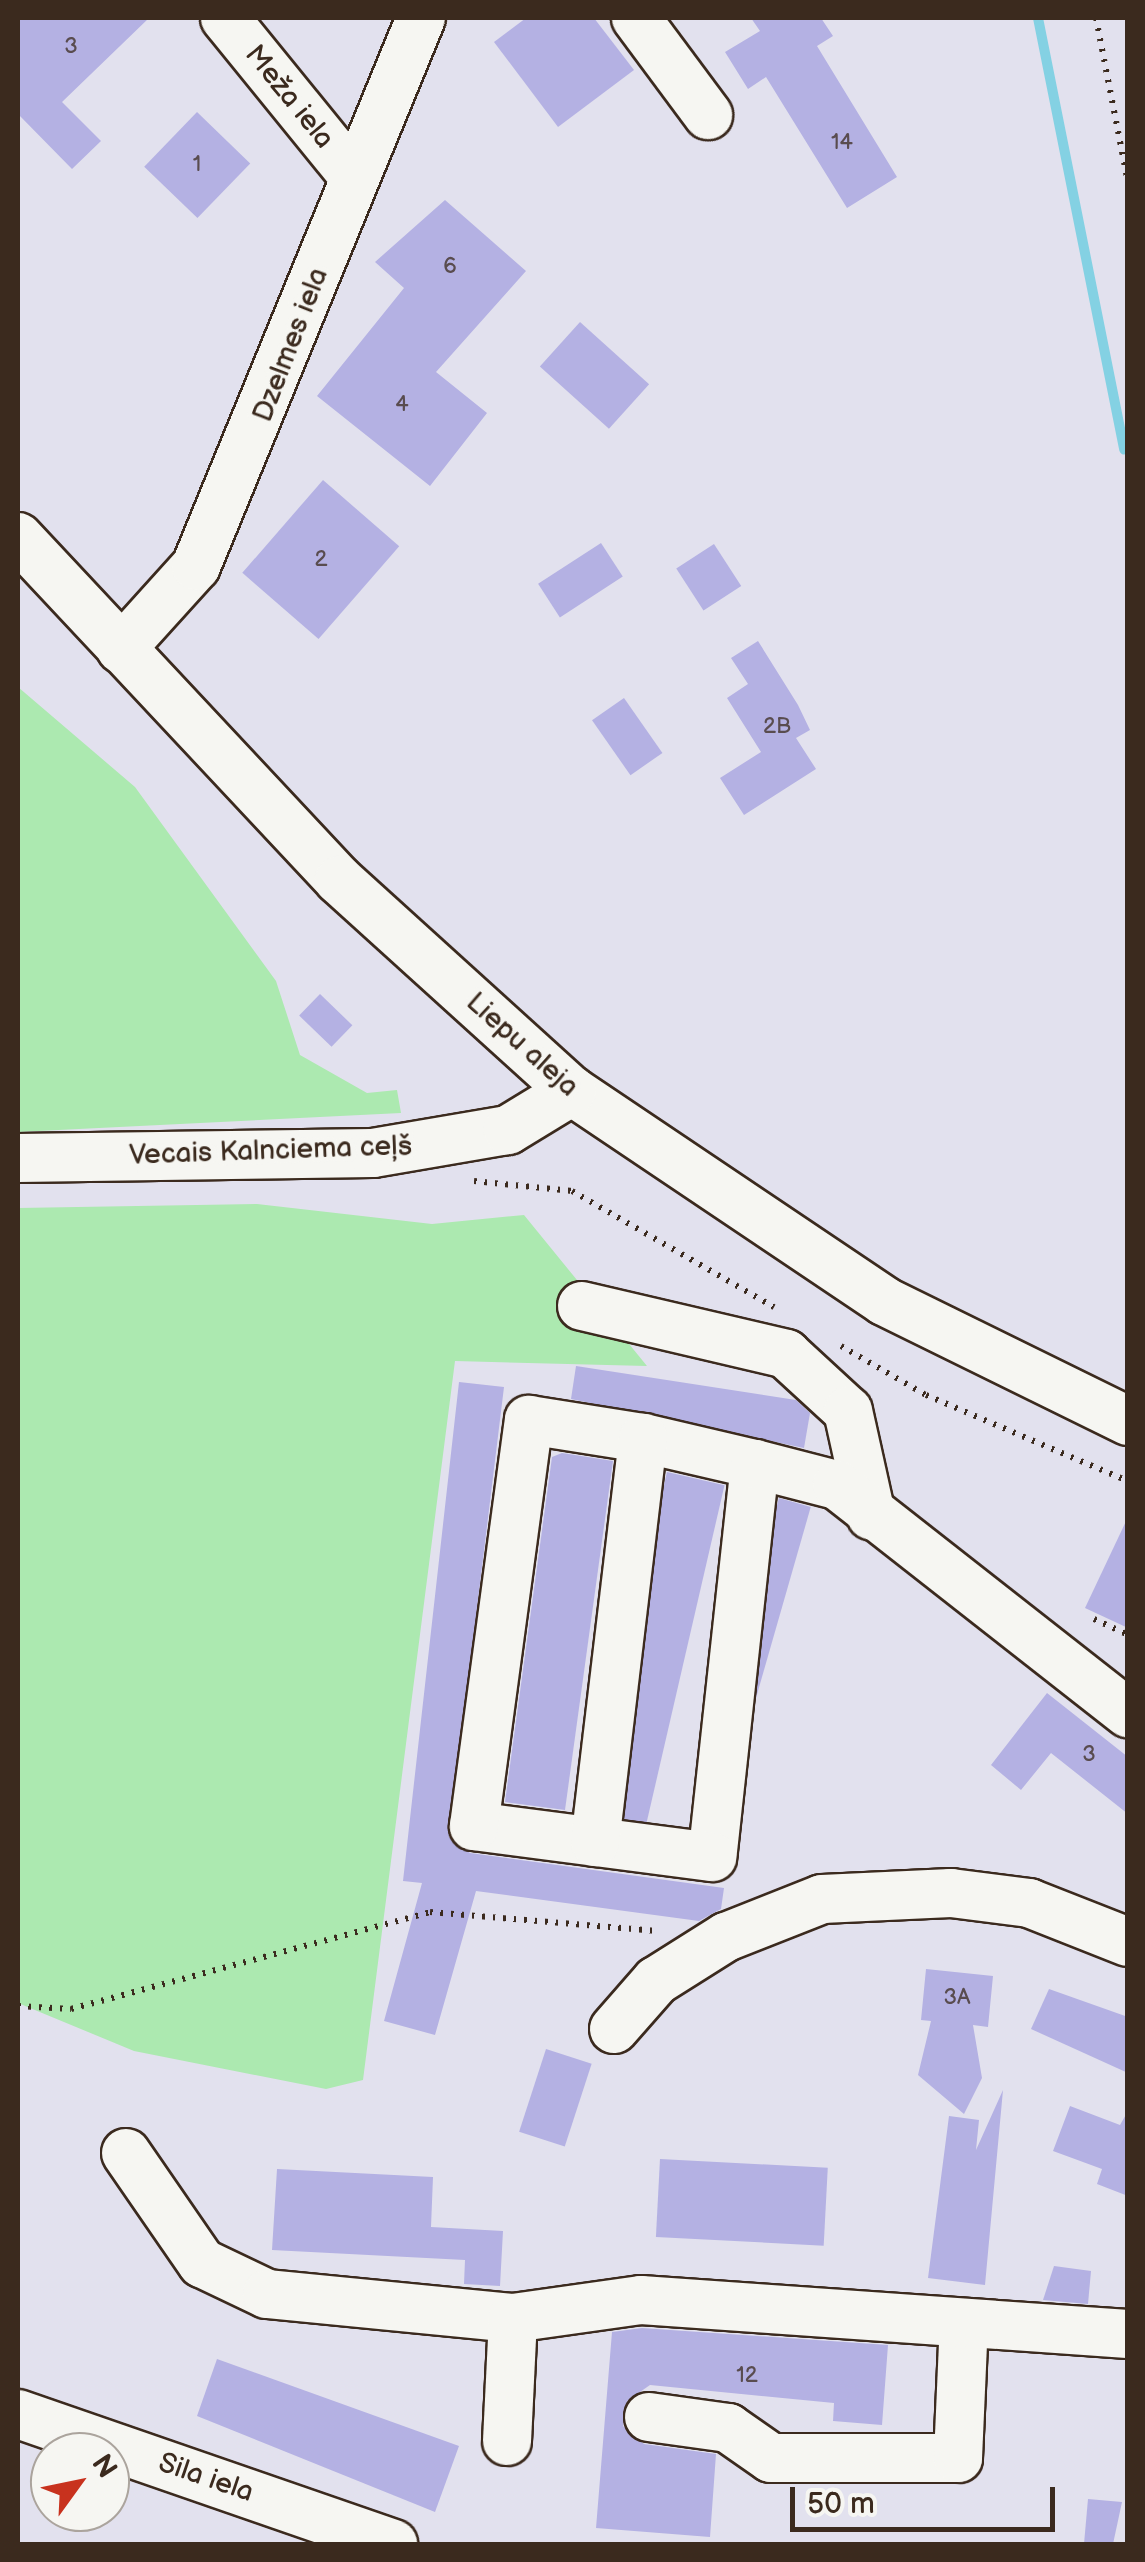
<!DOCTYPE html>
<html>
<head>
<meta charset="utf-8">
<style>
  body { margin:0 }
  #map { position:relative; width:1145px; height:2562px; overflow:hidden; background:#e2e1ee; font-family:"Balsamiq Sans",sans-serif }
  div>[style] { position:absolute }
  .green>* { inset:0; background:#ace9b0 }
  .stream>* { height:10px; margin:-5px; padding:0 5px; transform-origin:5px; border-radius:5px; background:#84d1e3 }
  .building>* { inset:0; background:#b4b1e3; transform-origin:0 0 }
  .path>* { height:6px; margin-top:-3px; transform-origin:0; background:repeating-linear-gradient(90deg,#3b2a1e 0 2.5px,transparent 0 10.5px) }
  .roads { filter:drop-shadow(2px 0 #3b2a1e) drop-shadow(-2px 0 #3b2a1e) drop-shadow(0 2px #3b2a1e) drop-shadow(0 -2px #3b2a1e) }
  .minor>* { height:48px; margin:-24px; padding:0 24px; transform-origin:24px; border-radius:24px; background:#f6f6f2 }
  span { translate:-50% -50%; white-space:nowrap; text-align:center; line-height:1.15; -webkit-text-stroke:10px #f6f6f2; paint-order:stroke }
  .number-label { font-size:22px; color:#594c4f }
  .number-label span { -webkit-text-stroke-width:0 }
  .street-label { font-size:28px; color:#3b2a1e }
  .frame { position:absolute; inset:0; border:20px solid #3b2a1e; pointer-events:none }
  .north { position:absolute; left:30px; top:2432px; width:100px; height:100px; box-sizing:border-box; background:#f6f6f2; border:2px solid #aba49d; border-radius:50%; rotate:57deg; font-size:28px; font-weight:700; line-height:40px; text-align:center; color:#3b2a1e }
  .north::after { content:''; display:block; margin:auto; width:35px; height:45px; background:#c8321e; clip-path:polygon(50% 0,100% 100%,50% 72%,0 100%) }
  .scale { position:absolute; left:790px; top:2487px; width:265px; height:45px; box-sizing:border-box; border:5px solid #3b2a1e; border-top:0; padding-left:12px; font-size:30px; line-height:35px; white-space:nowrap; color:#3b2a1e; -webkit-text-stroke:8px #f6f6f2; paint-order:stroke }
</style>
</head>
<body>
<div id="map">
  <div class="green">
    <div style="clip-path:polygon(18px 687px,135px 787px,276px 981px,300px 1055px,367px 1093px,397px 1090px,401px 1113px,18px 1132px)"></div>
    <div style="clip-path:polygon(257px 1204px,432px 1224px,524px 1215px,647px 1366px,455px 1361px,363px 2080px,326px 2089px,134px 2051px,18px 2003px,18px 1208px)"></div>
  </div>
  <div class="stream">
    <div style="left:1038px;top:18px;width:440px;rotate:78.7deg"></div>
  </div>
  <div class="building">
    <div style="clip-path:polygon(18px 18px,149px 18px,62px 102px,101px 141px,72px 169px,18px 114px)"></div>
    <div style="clip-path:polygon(526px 18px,594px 18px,634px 70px,558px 127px,494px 42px)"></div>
    <div style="clip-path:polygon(751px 18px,821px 18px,833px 36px,817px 46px,897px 177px,847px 208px,766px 77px,748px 89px,725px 52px,760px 31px)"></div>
    <div style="left:197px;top:112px;width:74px;height:76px;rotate:44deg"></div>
    <div style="clip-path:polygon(445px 200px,526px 271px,436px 372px,487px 413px,430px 486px,317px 396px,404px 288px,375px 262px)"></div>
    <div style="left:580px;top:322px;width:93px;height:60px;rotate:42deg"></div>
    <div style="left:323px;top:480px;width:101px;height:123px;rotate:41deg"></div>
    <div style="left:601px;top:543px;width:40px;height:75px;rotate:57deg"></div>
    <div style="left:714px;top:544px;width:50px;height:45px;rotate:57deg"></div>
    <div style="clip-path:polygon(758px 641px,798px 705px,810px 730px,796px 738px,816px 769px,744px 815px,720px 778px,761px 752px,727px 698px,748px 684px,731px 658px)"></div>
    <div style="left:624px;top:698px;width:67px;height:39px;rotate:55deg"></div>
    <div style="left:320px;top:994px;width:45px;height:30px;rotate:44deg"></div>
    <div style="clip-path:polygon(576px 1366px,796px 1400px,810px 1413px,804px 1448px,571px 1399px)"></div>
    <div style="clip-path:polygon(459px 1382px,504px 1387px,449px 1837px,470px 1853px,724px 1888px,721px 1909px,699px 1921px,476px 1891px,435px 2035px,384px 2021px,422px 1883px,403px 1881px)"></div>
    <div style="clip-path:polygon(562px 1453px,613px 1461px,565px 1810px,505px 1802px,552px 1457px)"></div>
    <div style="left:667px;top:1472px;width:59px;height:348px;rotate:13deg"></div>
    <div style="left:779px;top:1498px;width:33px;height:248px;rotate:16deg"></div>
    <div style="clip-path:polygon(1128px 1517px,1128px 1628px,1085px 1608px)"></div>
    <div style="clip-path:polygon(1047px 1693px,1128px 1757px,1128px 1814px,1051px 1753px,1021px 1790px,991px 1765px)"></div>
    <div style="clip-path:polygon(926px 1969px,993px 1976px,988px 2027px,973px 2025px,982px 2078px,964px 2114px,918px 2075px,931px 2021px,921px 2020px)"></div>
    <div style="clip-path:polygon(1049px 1989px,1128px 2017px,1128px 2073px,1031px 2029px)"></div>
    <div style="left:546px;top:2049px;width:48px;height:87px;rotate:18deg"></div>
    <div style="clip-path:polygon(1003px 2090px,985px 2285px,928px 2278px,949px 2116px,979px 2120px,976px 2150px)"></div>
    <div style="clip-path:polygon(1070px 2106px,1120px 2125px,1128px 2111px,1128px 2196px,1097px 2184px,1102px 2169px,1053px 2151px)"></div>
    <div style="left:660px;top:2159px;width:168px;height:78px;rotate:3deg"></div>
    <div style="clip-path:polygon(277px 2169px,433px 2177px,431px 2227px,503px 2231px,500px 2286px,464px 2284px,465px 2260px,272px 2250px)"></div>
    <div style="clip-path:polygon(1054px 2266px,1091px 2271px,1088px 2304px,1043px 2300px)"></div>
    <div style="clip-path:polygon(642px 2328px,888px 2345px,882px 2425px,833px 2421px,834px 2403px,650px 2385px,627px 2401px,623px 2426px,644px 2444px,716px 2454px,710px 2537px,596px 2528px,612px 2332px)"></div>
    <div style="clip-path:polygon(217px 2359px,459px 2446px,435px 2512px,197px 2416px)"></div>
    <div style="clip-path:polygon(1088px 2499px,1122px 2502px,1113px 2544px,1084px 2544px)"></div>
  </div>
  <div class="path">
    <div style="left:1096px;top:18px;width:168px;rotate:79deg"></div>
    <div style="left:474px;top:1181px;width:99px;rotate:5.8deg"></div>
    <div style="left:572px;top:1191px;width:233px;rotate:29.9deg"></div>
    <div style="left:841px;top:1346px;width:98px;rotate:30deg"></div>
    <div style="left:926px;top:1395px;width:220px;rotate:23.1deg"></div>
    <div style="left:1094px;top:1619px;width:38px;rotate:25deg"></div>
    <div style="left:18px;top:2006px;width:53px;rotate:3.2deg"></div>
    <div style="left:71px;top:2009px;width:372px;rotate:-15.1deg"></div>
    <div style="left:430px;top:1912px;width:228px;rotate:4.8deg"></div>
  </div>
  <div class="roads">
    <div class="minor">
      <div style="left:225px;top:18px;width:205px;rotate:50.9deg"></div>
      <div style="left:636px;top:18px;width:121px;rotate:53.4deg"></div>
      <div style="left:18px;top:537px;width:470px;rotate:46.9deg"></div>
      <div style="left:339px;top:880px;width:314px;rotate:42.2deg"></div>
      <div style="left:572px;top:1091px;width:376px;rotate:33.9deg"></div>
      <div style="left:884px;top:1301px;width:272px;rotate:26.2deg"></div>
      <div style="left:121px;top:649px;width:112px;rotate:-47.9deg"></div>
      <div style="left:196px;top:566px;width:592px;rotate:-67.68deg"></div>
      <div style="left:18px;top:1158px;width:355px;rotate:-0.8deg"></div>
      <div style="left:373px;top:1153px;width:137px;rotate:-9.7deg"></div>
      <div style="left:508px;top:1130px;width:75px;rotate:-31.4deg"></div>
      <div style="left:582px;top:1306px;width:210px;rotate:13.2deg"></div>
      <div style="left:786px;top:1354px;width:84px;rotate:42.6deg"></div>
      <div style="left:848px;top:1411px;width:107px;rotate:77.5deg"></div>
      <div style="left:755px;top:1464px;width:395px;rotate:96.2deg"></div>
      <div style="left:712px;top:1857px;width:240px;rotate:-172.6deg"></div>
      <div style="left:474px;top:1826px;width:410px;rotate:-82.3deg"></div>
      <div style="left:529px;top:1420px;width:115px;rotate:9deg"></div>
      <div style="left:643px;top:1438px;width:115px;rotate:13.1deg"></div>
      <div style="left:755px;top:1464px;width:85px;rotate:14.4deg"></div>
      <div style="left:837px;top:1485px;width:370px;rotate:38.1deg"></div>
      <div style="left:595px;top:1842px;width:407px;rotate:-83.2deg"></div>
      <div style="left:614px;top:2029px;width:64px;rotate:-48.8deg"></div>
      <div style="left:656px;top:1981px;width:83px;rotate:-32.2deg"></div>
      <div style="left:726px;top:1937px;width:103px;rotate:-21.6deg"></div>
      <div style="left:822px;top:1899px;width:129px;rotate:-2.7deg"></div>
      <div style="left:951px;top:1893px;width:79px;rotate:7.3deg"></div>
      <div style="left:1029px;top:1903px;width:106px;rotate:21.5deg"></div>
      <div style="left:126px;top:2153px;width:134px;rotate:55.4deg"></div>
      <div style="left:202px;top:2263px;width:72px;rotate:25.5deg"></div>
      <div style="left:267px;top:2294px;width:247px;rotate:5.6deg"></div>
      <div style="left:18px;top:2414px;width:397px;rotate:19.1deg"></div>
      <div style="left:649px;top:2417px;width:80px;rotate:7.9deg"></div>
      <div style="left:728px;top:2428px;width:52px;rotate:34.9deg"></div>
      <div style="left:771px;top:2458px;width:187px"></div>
      <div style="left:958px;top:2458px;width:135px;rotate:-87.5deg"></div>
      <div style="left:507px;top:2441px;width:123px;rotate:-87.2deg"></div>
      <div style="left:513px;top:2318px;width:129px;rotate:-8deg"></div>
      <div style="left:641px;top:2300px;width:488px;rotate:4deg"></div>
    </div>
  </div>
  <div class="number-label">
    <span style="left:71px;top:47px">3</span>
    <span style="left:842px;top:143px">14</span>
    <span style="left:197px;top:165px">1</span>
    <span style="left:450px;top:267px">6</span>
    <span style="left:402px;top:405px">4</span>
    <span style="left:321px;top:560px">2</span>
    <span style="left:777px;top:727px">2B</span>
    <span style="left:1089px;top:1755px">3</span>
    <span style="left:957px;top:1998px">3A</span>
    <span style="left:747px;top:2376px">12</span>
  </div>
  <div class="street-label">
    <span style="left:289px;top:97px;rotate:51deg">Meža iela</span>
    <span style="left:291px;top:345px;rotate:-69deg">Dzelmes iela</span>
    <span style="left:522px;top:1045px;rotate:42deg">Liepu aleja</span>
    <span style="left:271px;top:1151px;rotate:-2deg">Vecais Kalnciema ceļš</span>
    <span style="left:206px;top:2478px;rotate:19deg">Sila iela</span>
  </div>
  <div class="frame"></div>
  <div class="north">N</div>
  <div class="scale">50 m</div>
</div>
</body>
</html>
